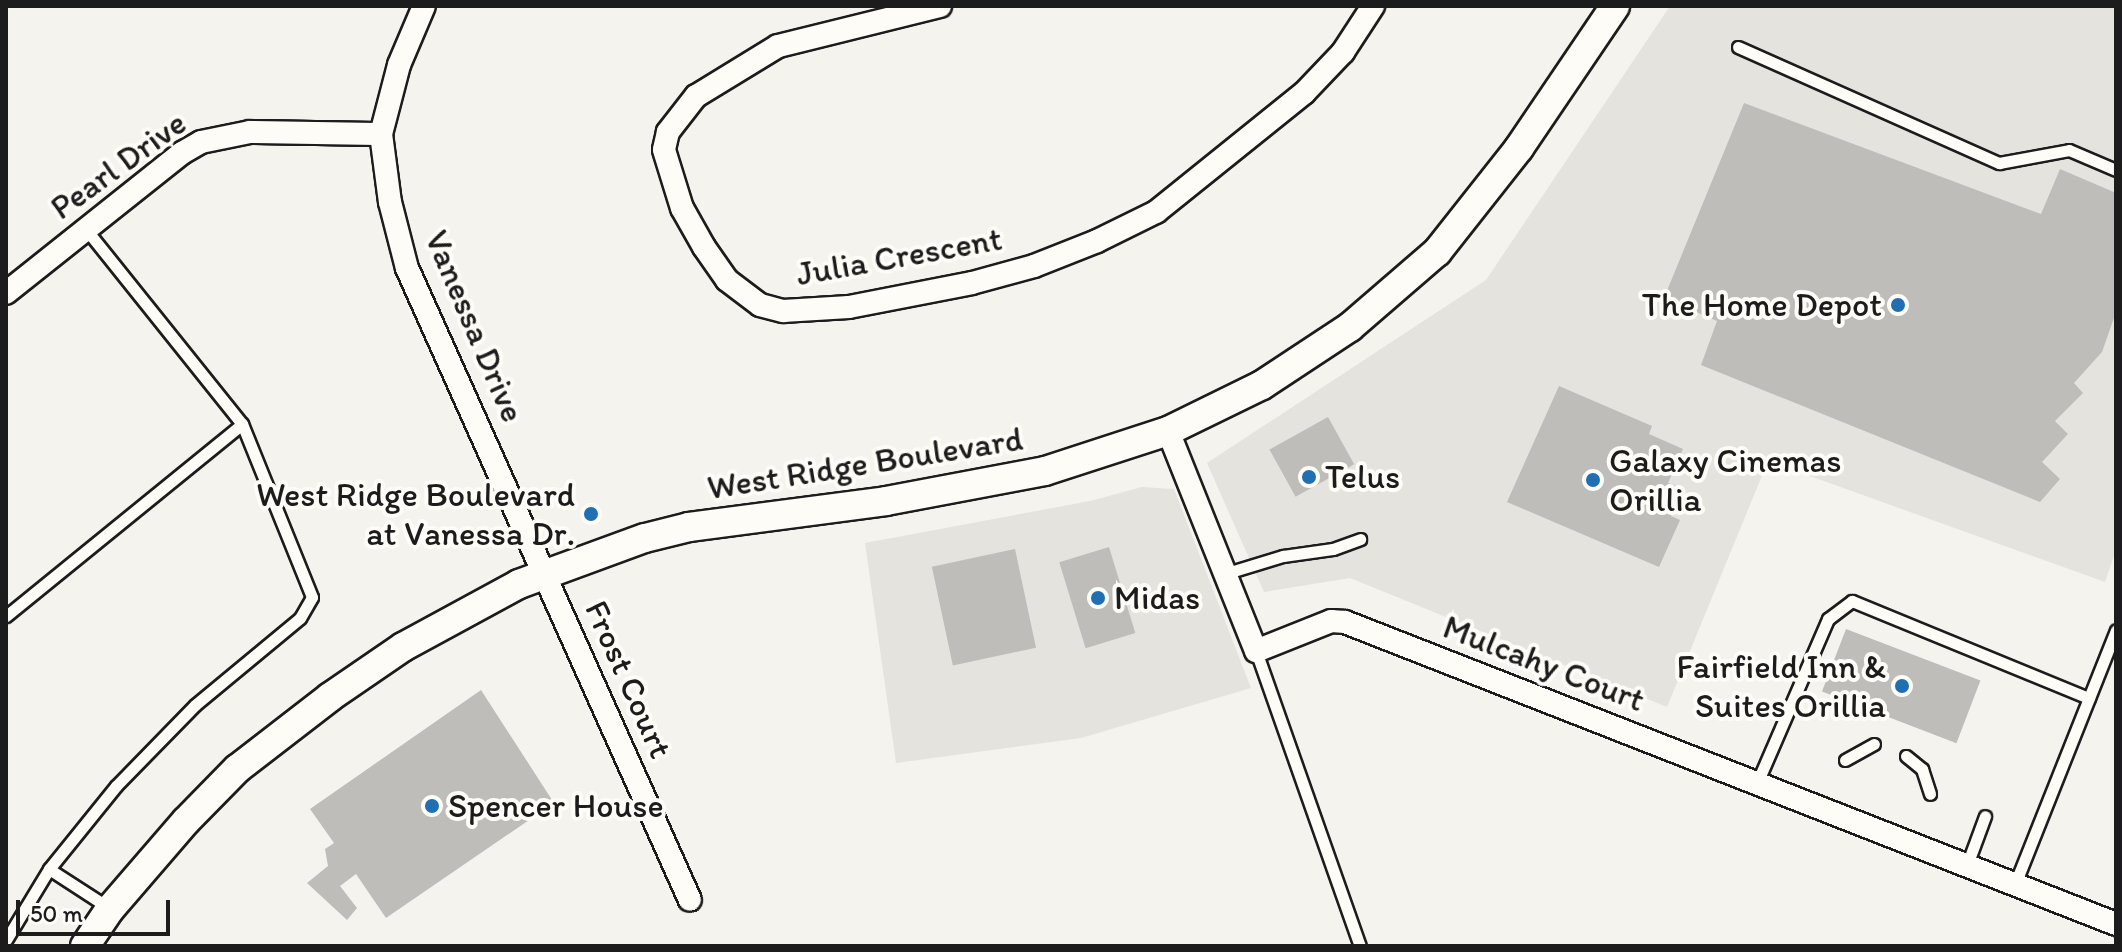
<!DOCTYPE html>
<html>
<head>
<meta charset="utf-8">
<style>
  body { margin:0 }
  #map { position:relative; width:2122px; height:952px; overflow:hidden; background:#f4f3ee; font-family:Itim,sans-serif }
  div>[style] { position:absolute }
  .built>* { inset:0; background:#e4e3de }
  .building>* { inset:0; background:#bebdba; transform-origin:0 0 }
  .roads { filter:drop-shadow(2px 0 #1c1c1c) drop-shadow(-2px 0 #1c1c1c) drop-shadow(0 2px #1c1c1c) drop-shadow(0 -2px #1c1c1c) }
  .service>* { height:11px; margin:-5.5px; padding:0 5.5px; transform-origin:5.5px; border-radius:5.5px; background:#fdfcf7 }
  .minor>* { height:22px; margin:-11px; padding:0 11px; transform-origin:11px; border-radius:11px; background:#fdfcf7 }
  .tertiary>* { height:28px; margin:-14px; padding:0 14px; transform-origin:14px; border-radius:14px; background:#fdfcf7 }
  .dots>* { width:22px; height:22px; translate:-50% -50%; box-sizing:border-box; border:4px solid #fdfcf7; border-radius:50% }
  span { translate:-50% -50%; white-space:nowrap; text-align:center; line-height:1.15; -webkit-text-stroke:8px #fdfcf7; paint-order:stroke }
  .street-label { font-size:34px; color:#1c1c1c }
  .poi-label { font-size:34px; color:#1c1c1c }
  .right { translate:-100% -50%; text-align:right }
  .left { translate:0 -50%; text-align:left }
  .frame { position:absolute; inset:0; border:8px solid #1c1c1c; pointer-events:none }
  .scale { position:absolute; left:16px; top:900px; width:154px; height:36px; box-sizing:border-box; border:4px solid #1c1c1c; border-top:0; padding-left:10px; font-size:24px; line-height:28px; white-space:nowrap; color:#1c1c1c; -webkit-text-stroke:6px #fdfcf7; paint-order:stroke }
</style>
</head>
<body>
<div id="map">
  <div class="built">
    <div style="clip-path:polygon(1670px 6px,2116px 6px,2116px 550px,2105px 582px,1768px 461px,1667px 707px,1350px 578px,1264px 592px,1207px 463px,1486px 280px)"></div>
    <div style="clip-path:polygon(1142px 487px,1174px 489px,1251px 688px,1081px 738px,896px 763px,865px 543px,1090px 501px)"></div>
  </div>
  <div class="building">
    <div style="clip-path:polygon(1744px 103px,2041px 214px,2060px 169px,2116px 193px,2116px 312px,2102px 352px,2074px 383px,2083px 393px,2055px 421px,2068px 434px,2042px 462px,2060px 479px,2040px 502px,1701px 365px,1717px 321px,1664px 298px)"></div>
    <div style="clip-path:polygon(1559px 386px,1652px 426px,1649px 434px,1683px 449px,1668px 483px,1680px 487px,1671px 516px,1680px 520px,1659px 567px,1507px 502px)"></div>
    <div style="left:1328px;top:417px;width:54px;height:67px;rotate:61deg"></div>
    <div style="left:1109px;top:547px;width:90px;height:52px;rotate:73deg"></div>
    <div style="left:1015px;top:549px;width:101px;height:85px;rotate:78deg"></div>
    <div style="left:1846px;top:629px;width:144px;height:67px;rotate:21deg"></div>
    <div style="clip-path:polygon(481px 690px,554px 803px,386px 918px,356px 874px,340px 886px,357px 908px,347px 920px,307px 883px,328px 866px,325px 849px,334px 843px,310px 809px)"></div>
  </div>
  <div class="roads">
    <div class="service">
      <div style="left:1738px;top:47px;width:286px;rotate:24deg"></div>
      <div style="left:1999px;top:163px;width:71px;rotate:-10.5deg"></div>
      <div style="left:2069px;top:150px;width:51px;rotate:23.1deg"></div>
      <div style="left:1227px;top:573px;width:59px;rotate:-16.9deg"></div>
      <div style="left:1283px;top:556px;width:50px;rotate:-8deg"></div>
      <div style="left:1333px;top:549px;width:29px;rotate:-20deg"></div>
      <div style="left:6px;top:616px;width:304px;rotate:-39.1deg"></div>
      <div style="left:1256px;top:651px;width:313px;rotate:70.6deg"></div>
      <div style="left:1906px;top:756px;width:21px;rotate:39deg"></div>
      <div style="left:1922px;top:769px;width:26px;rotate:72deg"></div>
      <div style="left:1845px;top:760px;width:33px;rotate:-29deg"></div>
      <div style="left:1757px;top:783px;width:179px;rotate:-66.6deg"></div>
      <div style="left:1828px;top:619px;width:30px;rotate:-37deg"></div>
      <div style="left:1852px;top:601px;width:256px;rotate:22.3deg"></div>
      <div style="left:1967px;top:865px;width:52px;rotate:-69.8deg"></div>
      <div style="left:49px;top:869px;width:72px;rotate:33deg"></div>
      <div style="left:2015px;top:884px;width:273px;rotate:-68.3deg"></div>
      <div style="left:6px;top:940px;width:83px;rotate:-58.8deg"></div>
      <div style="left:49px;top:869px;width:107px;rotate:-51.1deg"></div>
      <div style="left:116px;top:786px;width:113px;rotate:-45.7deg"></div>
      <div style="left:195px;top:705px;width:136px;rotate:-39.6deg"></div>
      <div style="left:300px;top:618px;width:24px;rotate:-60deg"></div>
      <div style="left:312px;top:597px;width:187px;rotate:-112deg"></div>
      <div style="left:242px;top:424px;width:251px;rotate:-128.7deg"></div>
    </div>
    <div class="minor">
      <div style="left:424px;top:6px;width:64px;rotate:113deg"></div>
      <div style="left:399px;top:65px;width:71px;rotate:104.6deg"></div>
      <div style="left:381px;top:134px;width:69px;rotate:82.5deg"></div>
      <div style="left:390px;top:202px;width:68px;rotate:75.6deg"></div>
      <div style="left:407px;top:268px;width:692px;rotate:65.88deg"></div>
      <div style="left:940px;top:6px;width:167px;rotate:166.1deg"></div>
      <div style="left:778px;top:46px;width:96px;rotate:148.6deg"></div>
      <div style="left:696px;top:96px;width:46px;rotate:127.9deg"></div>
      <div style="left:668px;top:132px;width:18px;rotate:103deg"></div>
      <div style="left:664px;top:150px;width:61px;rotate:72.8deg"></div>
      <div style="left:682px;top:208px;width:45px;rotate:60.6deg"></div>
      <div style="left:704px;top:247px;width:40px;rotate:55.1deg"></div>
      <div style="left:727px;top:280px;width:41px;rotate:37.1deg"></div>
      <div style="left:760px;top:305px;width:24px;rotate:15deg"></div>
      <div style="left:783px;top:311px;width:66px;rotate:-3.5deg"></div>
      <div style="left:849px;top:307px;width:125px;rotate:-11deg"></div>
      <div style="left:972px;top:283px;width:64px;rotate:-15.3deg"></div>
      <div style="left:1034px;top:266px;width:68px;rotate:-21.6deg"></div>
      <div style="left:1097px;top:241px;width:66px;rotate:-26.2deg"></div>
      <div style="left:1156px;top:212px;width:190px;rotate:-38.8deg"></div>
      <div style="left:1304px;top:93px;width:57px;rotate:-46.4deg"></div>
      <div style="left:1343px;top:52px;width:55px;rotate:-56.9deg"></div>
      <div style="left:6px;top:293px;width:225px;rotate:-38.5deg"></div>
      <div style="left:182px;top:153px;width:22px;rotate:-30deg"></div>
      <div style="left:201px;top:142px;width:50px;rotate:-11.5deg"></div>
      <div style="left:250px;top:132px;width:131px;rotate:0.9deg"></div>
      <div style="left:1168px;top:431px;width:237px;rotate:68.2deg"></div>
      <div style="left:1256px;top:651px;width:81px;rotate:-21.8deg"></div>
      <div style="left:1331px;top:621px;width:14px;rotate:4deg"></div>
      <div style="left:1345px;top:622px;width:828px;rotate:21.39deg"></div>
    </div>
    <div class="tertiary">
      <div style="left:85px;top:946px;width:45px;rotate:-56deg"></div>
      <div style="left:110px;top:909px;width:116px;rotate:-49.2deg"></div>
      <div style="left:186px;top:821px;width:73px;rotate:-45.6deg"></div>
      <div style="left:237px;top:769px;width:118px;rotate:-37.7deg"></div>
      <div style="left:330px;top:697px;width:88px;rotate:-34.4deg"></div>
      <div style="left:403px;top:647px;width:132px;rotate:-28.5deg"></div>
      <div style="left:519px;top:584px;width:134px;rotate:-20.1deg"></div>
      <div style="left:645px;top:538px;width:45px;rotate:-14deg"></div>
      <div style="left:689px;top:527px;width:199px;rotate:-7.5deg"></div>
      <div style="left:886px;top:501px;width:162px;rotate:-10.7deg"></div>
      <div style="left:1045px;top:471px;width:129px;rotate:-18deg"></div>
      <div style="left:1168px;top:431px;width:105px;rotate:-26.1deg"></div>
      <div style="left:1262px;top:385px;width:105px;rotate:-33.4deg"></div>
      <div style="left:1350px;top:327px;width:115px;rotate:-40.8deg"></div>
      <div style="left:1437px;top:252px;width:132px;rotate:-51.7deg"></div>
      <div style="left:1519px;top:148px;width:171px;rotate:-55.9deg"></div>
    </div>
  </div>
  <div class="dots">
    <div style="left:1898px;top:305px;background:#1f6fb2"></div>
    <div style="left:1309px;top:477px;background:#1f6fb2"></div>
    <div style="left:1593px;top:480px;background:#1f6fb2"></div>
    <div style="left:591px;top:514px;background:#1f6fb2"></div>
    <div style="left:1098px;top:598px;background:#1f6fb2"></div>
    <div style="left:1902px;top:686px;background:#1f6fb2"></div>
    <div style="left:432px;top:806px;background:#1f6fb2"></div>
  </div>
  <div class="street-label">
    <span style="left:118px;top:165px;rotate:-36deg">Pearl Drive</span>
    <span style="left:899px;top:256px;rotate:-10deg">Julia Crescent</span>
    <span style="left:475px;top:326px;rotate:67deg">Vanessa Drive</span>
    <span style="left:865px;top:463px;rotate:-9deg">West Ridge Boulevard</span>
    <span style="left:1544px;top:663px;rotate:21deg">Mulcahy Court</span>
    <span style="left:629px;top:679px;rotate:66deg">Frost Court</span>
  </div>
  <div class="poi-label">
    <span class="right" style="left:1882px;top:305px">The Home Depot</span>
    <span class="left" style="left:1609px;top:480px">Galaxy Cinemas<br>Orillia</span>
    <span class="left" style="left:1325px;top:477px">Telus</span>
    <span class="right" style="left:575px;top:514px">West Ridge Boulevard<br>at Vanessa Dr.</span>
    <span class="left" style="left:1114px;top:598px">Midas</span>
    <span class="right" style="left:1886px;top:686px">Fairfield Inn &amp;<br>Suites Orillia</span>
    <span class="left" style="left:448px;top:806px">Spencer House</span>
  </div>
  <div class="frame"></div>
  <div class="scale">50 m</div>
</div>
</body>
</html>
